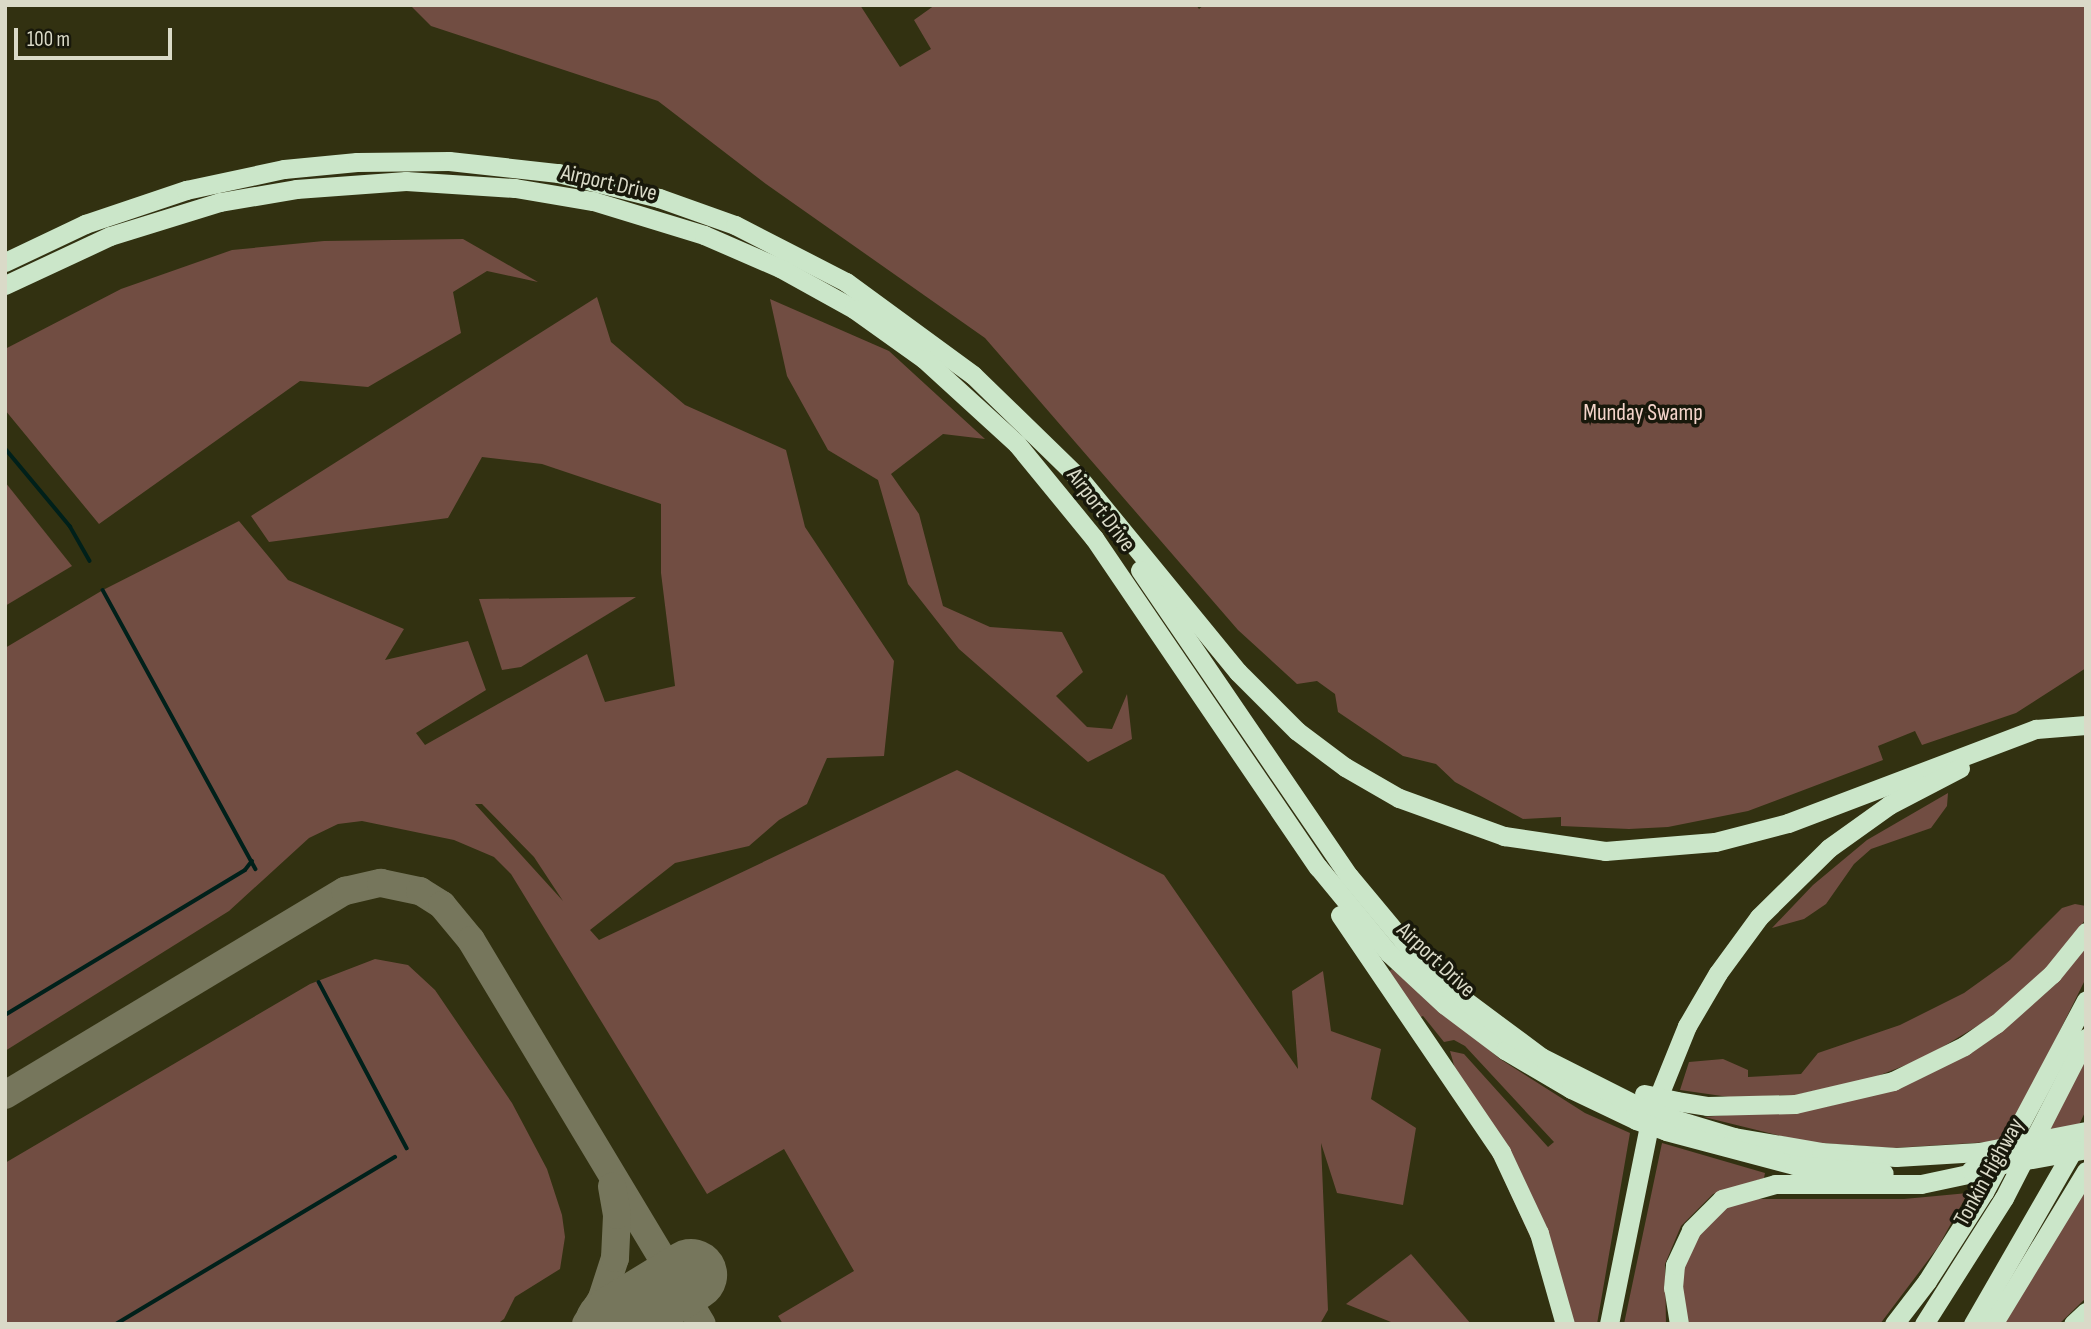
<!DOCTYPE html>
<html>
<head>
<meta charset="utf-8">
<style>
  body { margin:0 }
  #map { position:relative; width:2091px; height:1329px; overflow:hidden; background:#323111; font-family:"Sofia Sans Condensed",sans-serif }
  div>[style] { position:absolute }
  .green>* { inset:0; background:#714d42 }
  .stream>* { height:3.5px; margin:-1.75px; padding:0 1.75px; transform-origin:1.75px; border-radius:1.75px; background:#00201a }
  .taxiway>* { height:28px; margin:-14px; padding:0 14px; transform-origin:14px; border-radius:14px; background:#76765c }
  .runway>* { height:72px; margin:-36px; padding:0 36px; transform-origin:36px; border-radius:36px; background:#76765c }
  .highway>* { height:19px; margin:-9.5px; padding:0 9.5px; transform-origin:9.5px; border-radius:9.5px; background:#cbe6c9 }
  .highway-bridge>* { height:19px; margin:-9.5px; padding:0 9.5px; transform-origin:9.5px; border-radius:9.5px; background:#cbe6c9 }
  span { translate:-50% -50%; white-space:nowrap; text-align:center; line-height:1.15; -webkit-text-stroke:7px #18180b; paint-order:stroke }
  .street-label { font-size:23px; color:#dadac8 }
  .park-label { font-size:23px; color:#f4d4ca }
  .frame { position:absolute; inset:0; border:7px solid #dadac8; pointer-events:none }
  .scale { position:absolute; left:14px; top:28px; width:158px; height:32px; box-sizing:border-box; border:4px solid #dadac8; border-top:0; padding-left:9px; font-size:21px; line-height:24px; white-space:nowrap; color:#dadac8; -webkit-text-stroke:5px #18180b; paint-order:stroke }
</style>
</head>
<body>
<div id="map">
  <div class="green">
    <div style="clip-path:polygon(410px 5px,860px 5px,900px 67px,931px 49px,914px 20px,935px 5px,1196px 5px,1199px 9px,1204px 5px,2086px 5px,2086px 668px,2016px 713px,1922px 745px,1915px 731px,1878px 746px,1883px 760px,1748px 811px,1668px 827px,1629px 829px,1561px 826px,1561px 817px,1523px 819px,1455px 782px,1436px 764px,1403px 756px,1338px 712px,1335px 694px,1317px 681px,1297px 684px,1238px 630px,985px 338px,766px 184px,658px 101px,431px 26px)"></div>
    <div style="clip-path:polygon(463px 239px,538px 282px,487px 271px,453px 292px,461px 333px,368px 387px,300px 381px,99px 524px,5px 410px,5px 349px,121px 289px,232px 250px,324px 241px)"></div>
    <div style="clip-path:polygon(evenodd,597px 297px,611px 342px,685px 405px,786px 450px,805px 527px,894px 661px,884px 756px,827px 758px,807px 804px,779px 820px,749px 846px,675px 863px,590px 930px,599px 940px,957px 770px,1164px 875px,1298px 1069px,1292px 991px,1323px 971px,1331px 1031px,1381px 1049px,1371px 1099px,1416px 1128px,1403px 1205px,1337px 1193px,1321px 1143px,1328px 1310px,1320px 1324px,783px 1324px,778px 1316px,854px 1271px,784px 1149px,707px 1194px,511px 874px,494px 857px,454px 840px,362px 821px,338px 824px,309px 838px,229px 911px,5px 1051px,5px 648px,103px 590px,239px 521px,288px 580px,404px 629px,385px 660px,468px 641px,486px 690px,416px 733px,425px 745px,587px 654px,605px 702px,675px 686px,661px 573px,661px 504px,542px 464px,482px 457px,448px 518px,269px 542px,251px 516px,597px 297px,475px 804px,482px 804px,534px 857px,563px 901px,475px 804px)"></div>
    <div style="clip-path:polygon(770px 299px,889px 351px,985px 439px,943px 434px,891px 474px,919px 514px,943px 606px,990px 627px,1062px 632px,1083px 672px,1056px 696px,1087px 727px,1112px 729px,1127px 694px,1132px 739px,1088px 762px,959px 649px,908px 584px,878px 480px,828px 450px,787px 376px)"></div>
    <div style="clip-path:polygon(5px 482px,72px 566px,5px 606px)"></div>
    <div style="clip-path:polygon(636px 597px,521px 667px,502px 670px,479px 599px)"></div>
    <div style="clip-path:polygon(1948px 793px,1947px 806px,1931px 828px,1871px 849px,1854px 864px,1826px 904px,1804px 919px,1772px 928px,1813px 885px,1867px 840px)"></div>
    <div style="clip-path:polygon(2075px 904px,2086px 906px,2086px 919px,2045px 970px,1989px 1019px,1924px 1058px,1875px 1077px,1796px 1095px,1729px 1097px,1680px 1090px,1689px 1062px,1723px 1059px,1748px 1070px,1748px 1077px,1801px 1074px,1818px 1053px,1900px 1025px,1964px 993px,2010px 960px,2062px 908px)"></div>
    <div style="clip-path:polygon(2086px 942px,2086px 978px,2005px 1141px,1893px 1148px,1806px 1142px,1704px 1117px,1830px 1106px,1923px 1076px)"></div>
    <div style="clip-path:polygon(375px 959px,408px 965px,435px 990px,512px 1103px,547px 1169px,562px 1215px,565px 1237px,560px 1269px,515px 1297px,504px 1319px,497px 1324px,5px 1324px,5px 1163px,310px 984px)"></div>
    <div style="clip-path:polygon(1392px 969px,1500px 1059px,1585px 1113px,1630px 1133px,1597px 1324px,1570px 1324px,1457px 1076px,1450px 1051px,1464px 1054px,1548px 1147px,1554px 1142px,1465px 1046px,1454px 1040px,1444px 1042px,1423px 1016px,1418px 1018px,1386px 974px)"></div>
    <div style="clip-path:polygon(2086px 1055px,2086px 1110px,2079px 1125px,2048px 1133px)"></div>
    <div style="clip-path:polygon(1662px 1143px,1765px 1173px,1764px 1178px,1713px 1194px,1681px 1226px,1665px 1264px,1666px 1324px,1624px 1324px)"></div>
    <div style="clip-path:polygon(2086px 1189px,2086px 1298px,2059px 1324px,2004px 1324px)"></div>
    <div style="clip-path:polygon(1968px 1193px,1938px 1247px,1880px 1324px,1684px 1324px,1681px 1272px,1691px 1243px,1724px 1207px,1751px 1199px,1904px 1199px)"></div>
    <div style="clip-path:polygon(1411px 1254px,1471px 1324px,1396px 1324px,1346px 1304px)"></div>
  </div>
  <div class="stream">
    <div style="left:5px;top:448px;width:102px;rotate:50.2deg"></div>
    <div style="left:70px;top:526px;width:40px;rotate:60.3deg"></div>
    <div style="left:103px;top:590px;width:318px;rotate:61.3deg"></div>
    <div style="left:319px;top:982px;width:188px;rotate:62.1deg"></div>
    <div style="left:5px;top:1015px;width:280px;rotate:-31.1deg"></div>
    <div style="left:245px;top:870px;width:11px;rotate:-52deg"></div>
    <div style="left:116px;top:1324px;width:325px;rotate:-30.9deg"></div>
  </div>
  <div class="taxiway">
    <div style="left:5px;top:1095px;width:397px;rotate:-31deg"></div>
    <div style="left:345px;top:891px;width:37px;rotate:-13deg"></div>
    <div style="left:381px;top:883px;width:40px;rotate:12deg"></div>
    <div style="left:420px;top:891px;width:26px;rotate:32deg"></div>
    <div style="left:442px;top:905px;width:45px;rotate:50.4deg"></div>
    <div style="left:471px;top:940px;width:448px;rotate:59deg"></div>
    <div style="left:586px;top:1324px;width:31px;rotate:-58deg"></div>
    <div style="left:602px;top:1298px;width:42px;rotate:-72deg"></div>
    <div style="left:615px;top:1258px;width:43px;rotate:-87.3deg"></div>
    <div style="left:617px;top:1215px;width:29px;rotate:-100deg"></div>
  </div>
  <div class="runway">
    <div style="left:611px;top:1324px;width:94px;rotate:-31.5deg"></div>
  </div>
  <div class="highway">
    <div style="left:5px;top:262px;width:89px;rotate:-25.4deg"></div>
    <div style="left:85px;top:224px;width:107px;rotate:-18.6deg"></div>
    <div style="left:186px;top:190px;width:100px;rotate:-12.1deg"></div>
    <div style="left:284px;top:169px;width:73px;rotate:-5.5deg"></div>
    <div style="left:357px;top:162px;width:92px;rotate:-0.6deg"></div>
    <div style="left:449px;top:161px;width:110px;rotate:6.3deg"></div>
    <div style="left:558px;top:173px;width:104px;rotate:13.9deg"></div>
    <div style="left:659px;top:198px;width:81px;rotate:19.6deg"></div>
    <div style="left:735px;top:225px;width:125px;rotate:27.2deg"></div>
    <div style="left:846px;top:282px;width:157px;rotate:36.2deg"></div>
    <div style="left:973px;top:375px;width:149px;rotate:44.2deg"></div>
    <div style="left:1080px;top:479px;width:249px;rotate:50.7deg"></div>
    <div style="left:1238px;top:672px;width:83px;rotate:45deg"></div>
    <div style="left:1297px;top:731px;width:60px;rotate:36.9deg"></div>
    <div style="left:1345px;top:767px;width:62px;rotate:29.9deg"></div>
    <div style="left:1399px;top:798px;width:112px;rotate:19.9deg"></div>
    <div style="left:1504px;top:836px;width:102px;rotate:8.4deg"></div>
    <div style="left:1605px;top:851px;width:110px;rotate:-4.7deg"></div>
    <div style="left:1715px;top:842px;width:75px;rotate:-14.6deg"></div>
    <div style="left:1788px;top:823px;width:265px;rotate:-20.8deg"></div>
    <div style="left:2036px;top:729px;width:50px;rotate:-4.6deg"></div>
    <div style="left:5px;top:285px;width:116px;rotate:-25deg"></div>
    <div style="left:110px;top:236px;width:115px;rotate:-17.2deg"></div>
    <div style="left:220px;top:202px;width:77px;rotate:-9.7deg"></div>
    <div style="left:296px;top:189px;width:110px;rotate:-4.2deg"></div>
    <div style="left:406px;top:181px;width:109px;rotate:3.7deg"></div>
    <div style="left:515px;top:188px;width:79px;rotate:9.5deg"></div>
    <div style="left:593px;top:201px;width:116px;rotate:17deg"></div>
    <div style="left:704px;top:235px;width:83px;rotate:23.5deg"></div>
    <div style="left:780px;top:268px;width:85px;rotate:29deg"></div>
    <div style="left:854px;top:309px;width:86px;rotate:35.5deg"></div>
    <div style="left:924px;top:359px;width:126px;rotate:42.4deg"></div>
    <div style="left:1017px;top:444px;width:122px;rotate:50.7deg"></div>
    <div style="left:1094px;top:538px;width:398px;rotate:55.8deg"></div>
    <div style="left:1318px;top:867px;width:112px;rotate:50.5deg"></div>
    <div style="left:1389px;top:953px;width:76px;rotate:42.9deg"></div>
    <div style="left:1445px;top:1005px;width:75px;rotate:36.9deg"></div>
    <div style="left:1505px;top:1050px;width:77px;rotate:30.6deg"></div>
    <div style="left:1571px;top:1089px;width:72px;rotate:25.5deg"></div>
    <div style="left:1140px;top:570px;width:371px;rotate:55.7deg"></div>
    <div style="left:1349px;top:876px;width:94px;rotate:50.2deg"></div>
    <div style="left:1409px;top:948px;width:74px;rotate:43.4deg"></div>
    <div style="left:1463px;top:999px;width:97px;rotate:36.6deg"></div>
    <div style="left:1541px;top:1057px;width:111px;rotate:26.8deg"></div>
    <div style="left:1340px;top:915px;width:287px;rotate:55.8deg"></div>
    <div style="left:1501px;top:1152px;width:89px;rotate:64.9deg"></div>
    <div style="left:1539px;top:1233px;width:95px;rotate:74.1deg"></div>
    <div style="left:1676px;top:1101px;width:31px;rotate:9deg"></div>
    <div style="left:1707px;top:1106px;width:88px;rotate:-1.3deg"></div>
    <div style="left:1795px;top:1104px;width:101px;rotate:-13.2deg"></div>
    <div style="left:1893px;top:1081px;width:79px;rotate:-26.2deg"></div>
    <div style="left:1964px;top:1046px;width:39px;rotate:-35deg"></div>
    <div style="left:1996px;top:1024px;width:75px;rotate:-41.8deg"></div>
    <div style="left:2052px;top:974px;width:54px;rotate:-51deg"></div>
    <div style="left:1671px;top:1118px;width:66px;rotate:16.8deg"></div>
    <div style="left:1734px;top:1137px;width:88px;rotate:9.8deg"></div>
    <div style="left:1821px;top:1152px;width:75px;rotate:3.8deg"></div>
    <div style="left:1896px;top:1157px;width:83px;rotate:-3.4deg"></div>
    <div style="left:1666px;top:1131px;width:132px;rotate:14.9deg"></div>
    <div style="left:1794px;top:1165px;width:90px;rotate:5.1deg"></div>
    <div style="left:1609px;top:1324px;width:213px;rotate:-78.6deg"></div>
    <div style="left:1651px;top:1115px;width:96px;rotate:-68deg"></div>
    <div style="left:1687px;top:1026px;width:61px;rotate:-59.7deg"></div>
    <div style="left:1718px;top:973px;width:69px;rotate:-53.8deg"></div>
    <div style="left:1759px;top:917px;width:98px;rotate:-44.6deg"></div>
    <div style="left:1829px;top:848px;width:74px;rotate:-35.6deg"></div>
    <div style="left:1889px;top:805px;width:80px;rotate:-27.5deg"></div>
    <div style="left:1679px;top:1324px;width:36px;rotate:-99deg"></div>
    <div style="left:1673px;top:1288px;width:23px;rotate:-85deg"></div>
    <div style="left:1675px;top:1265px;width:38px;rotate:-65deg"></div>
    <div style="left:1691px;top:1230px;width:44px;rotate:-45deg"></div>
    <div style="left:1722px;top:1199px;width:55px;rotate:-15.8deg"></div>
    <div style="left:1775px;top:1184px;width:146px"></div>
    <div style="left:1921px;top:1184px;width:48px;rotate:-12deg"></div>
    <div style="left:1894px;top:1324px;width:54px;rotate:-52.5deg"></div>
    <div style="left:1927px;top:1281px;width:106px;rotate:-57.4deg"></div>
    <div style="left:1984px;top:1192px;width:217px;rotate:-62deg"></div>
    <div style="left:1924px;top:1324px;width:149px;rotate:-57.6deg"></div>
    <div style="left:2004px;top:1198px;width:180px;rotate:-62.9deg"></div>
    <div style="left:1973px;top:1324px;width:215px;rotate:-60.1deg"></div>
    <div style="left:1993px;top:1324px;width:179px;rotate:-58.7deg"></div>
    <div style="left:2073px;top:1324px;width:18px;rotate:-43deg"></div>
  </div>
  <div class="highway-bridge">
    <div style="left:1644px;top:1094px;width:33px;rotate:12deg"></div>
    <div style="left:1640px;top:1107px;width:33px;rotate:20deg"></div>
    <div style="left:1636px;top:1120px;width:32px;rotate:20deg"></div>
    <div style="left:1979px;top:1152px;width:109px;rotate:-11.1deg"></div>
    <div style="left:1971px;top:1170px;width:117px;rotate:-10.3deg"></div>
  </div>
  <div class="street-label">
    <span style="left:609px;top:183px;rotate:13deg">Airport Drive</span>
    <span style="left:1101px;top:510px;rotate:53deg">Airport Drive</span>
    <span style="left:1436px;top:960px;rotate:43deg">Airport Drive</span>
    <span style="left:1989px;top:1172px;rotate:-61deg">Tonkin Highway</span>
  </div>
  <div class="park-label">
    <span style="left:1643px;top:413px">Munday Swamp</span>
  </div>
  <div class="frame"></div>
  <div class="scale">100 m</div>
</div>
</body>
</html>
